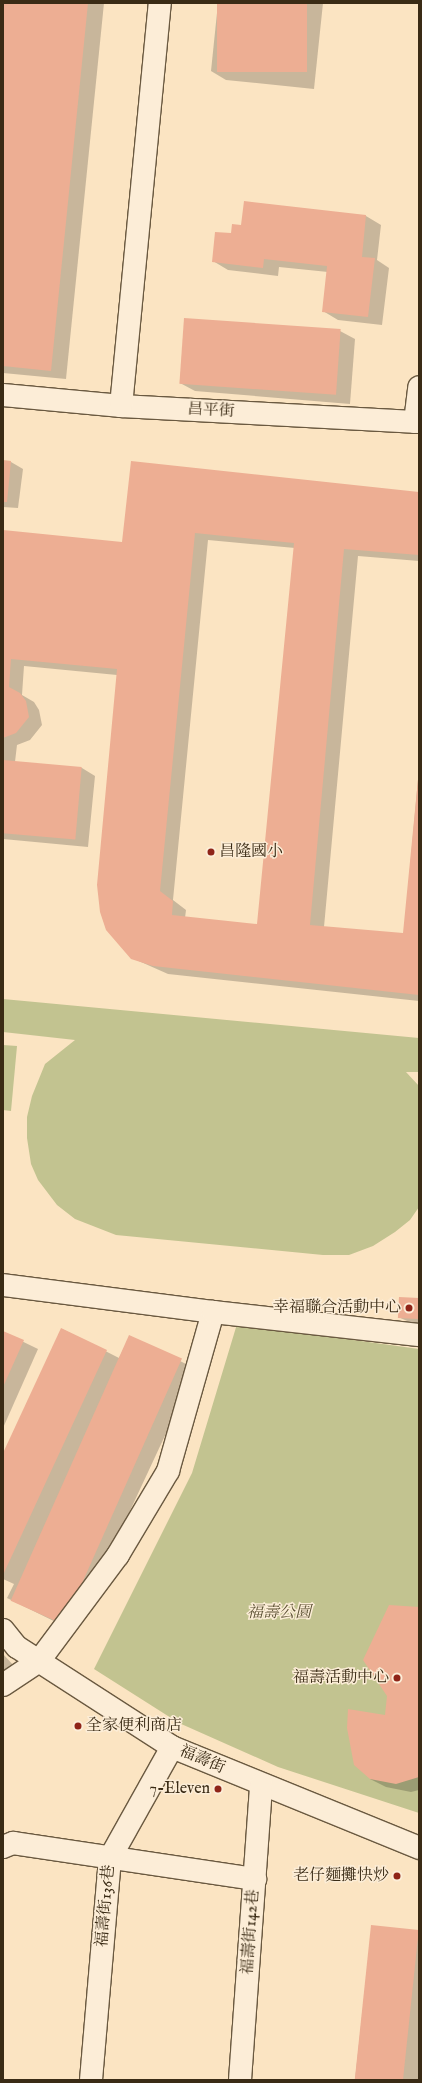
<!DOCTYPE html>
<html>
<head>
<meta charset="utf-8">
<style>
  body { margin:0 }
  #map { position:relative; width:422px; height:2083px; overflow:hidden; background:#fbe4c2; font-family:"IM FELL English","Noto Serif TC",serif }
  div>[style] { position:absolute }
  .green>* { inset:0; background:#c2c390 }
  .shadow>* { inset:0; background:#0003 }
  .building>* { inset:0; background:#edae93; transform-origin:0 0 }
  .roads { filter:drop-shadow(1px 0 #6a5940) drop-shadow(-1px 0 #6a5940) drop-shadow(0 1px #6a5940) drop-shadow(0 -1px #6a5940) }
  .minor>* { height:22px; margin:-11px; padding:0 11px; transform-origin:11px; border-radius:11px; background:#fcedd7 }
  .dots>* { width:11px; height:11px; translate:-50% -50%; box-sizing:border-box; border:2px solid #fcedd7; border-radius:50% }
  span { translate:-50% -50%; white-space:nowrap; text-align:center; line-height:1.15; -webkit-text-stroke:3px #fcedd7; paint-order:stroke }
  .street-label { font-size:16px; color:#3a2b15 }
  .poi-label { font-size:16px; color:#3a2b15 }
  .left { translate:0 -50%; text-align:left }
  .right { translate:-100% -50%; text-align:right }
  .park-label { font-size:16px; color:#5c5134; font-style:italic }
  .frame { position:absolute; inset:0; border:4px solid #3a2b15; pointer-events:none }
</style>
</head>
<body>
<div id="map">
  <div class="green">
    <div style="clip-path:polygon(3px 999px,419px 1038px,419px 1072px,406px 1072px,419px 1086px,419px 1207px,410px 1220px,395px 1232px,373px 1246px,349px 1255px,323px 1255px,116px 1235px,75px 1219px,57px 1205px,38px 1180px,31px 1164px,27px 1138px,27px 1117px,32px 1096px,45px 1064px,75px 1040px,3px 1032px)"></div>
    <div style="clip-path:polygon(3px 1045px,17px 1046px,11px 1111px,3px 1110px)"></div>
    <div style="clip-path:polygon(237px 1324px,419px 1349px,419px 1813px,278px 1767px,179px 1723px,94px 1669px,192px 1473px)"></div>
  </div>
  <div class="shadow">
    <div style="clip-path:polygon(3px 3px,104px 3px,66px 379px,3px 373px)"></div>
    <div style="clip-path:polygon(218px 3px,323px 3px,314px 89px,226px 80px,211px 71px)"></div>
    <div style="clip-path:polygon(245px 202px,366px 216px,381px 225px,377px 260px,389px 268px,382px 325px,338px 320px,323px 311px,328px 272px,279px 267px,278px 276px,228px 270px,213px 261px,232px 234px,242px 226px)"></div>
    <div style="clip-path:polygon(340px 331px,355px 339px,350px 404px,195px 391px,180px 383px)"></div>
    <div style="clip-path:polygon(3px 461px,11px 462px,23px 469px,18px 508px,3px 507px)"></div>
    <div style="clip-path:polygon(evenodd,419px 493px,419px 561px,358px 556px,324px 927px,404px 934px,419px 768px,419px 1001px,168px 974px,132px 958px,117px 675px,24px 666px,22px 695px,34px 702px,39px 710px,42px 725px,30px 740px,17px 745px,15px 762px,82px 768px,95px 776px,88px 847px,3px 839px,3px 531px,123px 543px,419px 493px,208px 540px,295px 548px,258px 925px,185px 918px,186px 910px,173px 900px,208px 540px)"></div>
    <div style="clip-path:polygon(419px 1299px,419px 1326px,398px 1317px)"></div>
    <div style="clip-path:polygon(62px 1329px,119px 1358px,130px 1336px,196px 1369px,74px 1631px,7px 1598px,14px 1584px,3px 1579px,3px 1456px)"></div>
    <div style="clip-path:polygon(3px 1332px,38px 1349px,3px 1428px)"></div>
    <div style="clip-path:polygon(419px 1608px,419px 1790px,411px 1792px,386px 1787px,370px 1779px,386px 1716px)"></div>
    <div style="clip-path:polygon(3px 1654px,15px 1667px,3px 1674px)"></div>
    <div style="clip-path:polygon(372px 1926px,419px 1931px,419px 2080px,355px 2080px)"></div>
  </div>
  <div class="building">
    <div style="clip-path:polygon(3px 3px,88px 3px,51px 371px,3px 366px)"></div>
    <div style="left:217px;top:3px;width:90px;height:69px"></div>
    <div style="clip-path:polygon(244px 201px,366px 215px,362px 257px,375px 258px,368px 317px,322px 312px,327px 266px,264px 259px,263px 268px,212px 262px,215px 232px,231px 233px,232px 224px,241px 225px)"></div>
    <div style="left:184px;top:318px;width:157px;height:66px;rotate:4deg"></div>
    <div style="clip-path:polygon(3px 460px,11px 461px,7px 502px,3px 502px)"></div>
    <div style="clip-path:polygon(evenodd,131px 461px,419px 492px,419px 555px,344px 549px,310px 925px,403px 933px,419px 769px,419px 995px,153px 966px,131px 959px,106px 930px,100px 912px,97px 885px,117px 669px,11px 659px,9px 687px,20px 693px,26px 701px,29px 717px,16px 733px,3px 738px,3px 530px,122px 542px,131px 461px,195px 533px,294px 543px,257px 924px,172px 915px,173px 901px,160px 891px,195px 533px)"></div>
    <div style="left:3px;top:760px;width:79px;height:73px;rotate:5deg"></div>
    <div style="left:399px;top:1297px;width:20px;height:21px;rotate:3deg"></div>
    <div style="clip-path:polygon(61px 1328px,107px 1350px,3px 1575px,3px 1453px)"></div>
    <div style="clip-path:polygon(3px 1331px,24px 1340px,3px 1387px)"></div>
    <div style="left:129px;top:1335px;width:58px;height:291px;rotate:24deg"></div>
    <div style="clip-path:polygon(389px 1605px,419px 1607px,419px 1777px,396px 1784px,370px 1779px,354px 1765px,347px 1728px,348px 1709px,385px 1715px,387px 1696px,363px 1660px)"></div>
    <div style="left:371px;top:1925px;width:48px;height:156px;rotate:6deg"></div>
  </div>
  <div class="roads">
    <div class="minor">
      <div style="left:3px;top:395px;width:119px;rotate:5.3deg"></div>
      <div style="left:121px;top:406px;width:298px;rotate:3.1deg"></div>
      <div style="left:121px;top:406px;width:405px;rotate:-84.5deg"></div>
      <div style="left:415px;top:422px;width:35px;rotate:-83deg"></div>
      <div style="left:3px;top:1285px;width:212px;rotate:7.3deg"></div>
      <div style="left:213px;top:1312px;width:165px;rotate:105.8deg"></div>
      <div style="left:168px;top:1471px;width:98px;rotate:120.8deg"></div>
      <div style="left:118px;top:1555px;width:132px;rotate:126.7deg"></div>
      <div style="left:39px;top:1661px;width:43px;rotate:146.3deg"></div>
      <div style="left:213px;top:1312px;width:207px;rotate:6.4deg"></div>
      <div style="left:3px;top:1630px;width:22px;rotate:51deg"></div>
      <div style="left:17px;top:1647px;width:184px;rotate:32.8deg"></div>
      <div style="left:172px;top:1747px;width:267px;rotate:22.2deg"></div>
      <div style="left:3px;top:1847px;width:11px;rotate:-22deg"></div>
      <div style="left:13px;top:1843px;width:245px;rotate:8.5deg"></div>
      <div style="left:91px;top:2080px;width:223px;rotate:-85.1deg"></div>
      <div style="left:110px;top:1858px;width:127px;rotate:-60.8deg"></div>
      <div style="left:240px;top:2080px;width:296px;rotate:-85.9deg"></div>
    </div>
  </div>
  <div class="dots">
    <div style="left:211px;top:852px;background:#8f2418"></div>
    <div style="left:409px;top:1308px;background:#8f2418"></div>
    <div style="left:397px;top:1678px;background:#8f2418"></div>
    <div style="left:78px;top:1726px;background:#8f2418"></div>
    <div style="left:218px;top:1789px;background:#8f2418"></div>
    <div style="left:397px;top:1876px;background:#8f2418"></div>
  </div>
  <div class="street-label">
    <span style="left:211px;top:411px;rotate:3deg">昌平街</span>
    <span style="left:202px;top:1760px;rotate:23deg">福壽街</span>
    <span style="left:106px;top:1906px;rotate:-85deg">福壽街136巷</span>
    <span style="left:251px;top:1932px;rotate:-86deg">福壽街142巷</span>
  </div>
  <div class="poi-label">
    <span class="left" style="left:219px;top:852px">昌隆國小</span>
    <span class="right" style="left:401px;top:1308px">幸福聯合活動中心</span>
    <span class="right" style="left:389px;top:1678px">福壽活動中心</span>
    <span class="left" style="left:86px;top:1726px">全家便利商店</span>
    <span class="right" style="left:210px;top:1789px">7-Eleven</span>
    <span class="right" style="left:389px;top:1876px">老仔麵攤快炒</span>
  </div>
  <div class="park-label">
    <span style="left:279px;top:1613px">福壽公園</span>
  </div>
  <div class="frame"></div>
</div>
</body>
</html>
